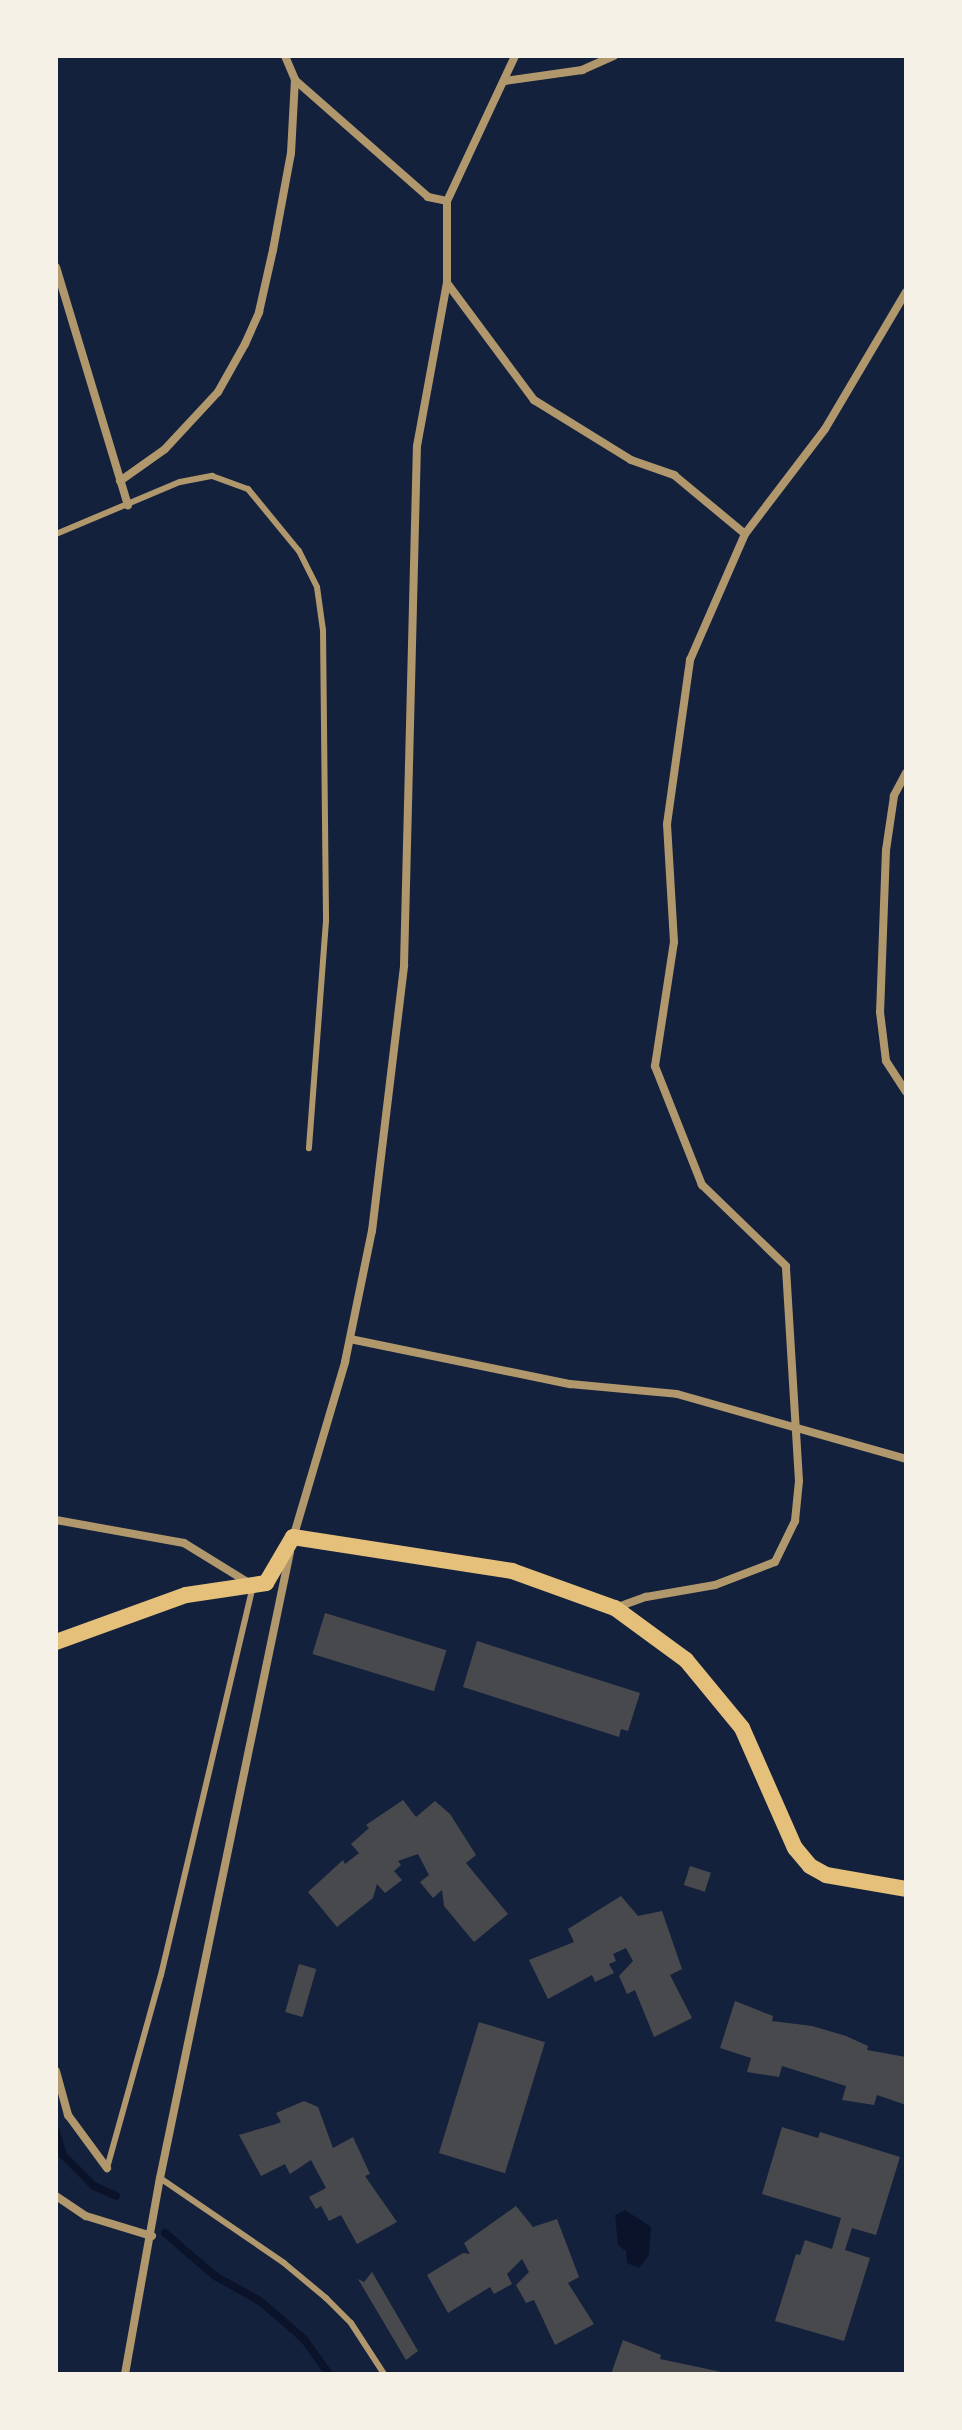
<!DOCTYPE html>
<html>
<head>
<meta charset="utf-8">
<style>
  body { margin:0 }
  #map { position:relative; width:962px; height:2430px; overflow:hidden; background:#14213d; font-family:"Sofia Sans Condensed",sans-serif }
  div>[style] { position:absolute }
  .water>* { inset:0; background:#0b132b }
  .stream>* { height:8px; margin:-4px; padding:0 4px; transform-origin:4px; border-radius:4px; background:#0b132b }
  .building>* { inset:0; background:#48494c; transform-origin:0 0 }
  .service>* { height:6px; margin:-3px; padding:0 3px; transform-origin:3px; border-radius:3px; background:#b1986c }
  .minor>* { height:8px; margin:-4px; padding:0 4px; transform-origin:4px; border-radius:4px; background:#b1986c }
  .secondary>* { height:16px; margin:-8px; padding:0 8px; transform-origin:8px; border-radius:8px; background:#e5c07b }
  span { translate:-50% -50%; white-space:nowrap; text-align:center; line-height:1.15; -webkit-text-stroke:8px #f6f1e7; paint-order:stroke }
  .frame { position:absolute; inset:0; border:58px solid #f6f1e7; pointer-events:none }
</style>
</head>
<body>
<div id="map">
  <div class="water">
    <div style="clip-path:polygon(625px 2210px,651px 2227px,649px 2255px,639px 2268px,627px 2263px,626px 2251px,618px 2245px,615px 2215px)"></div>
  </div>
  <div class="stream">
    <div style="left:56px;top:2131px;width:25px;rotate:74deg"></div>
    <div style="left:63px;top:2155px;width:44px;rotate:45deg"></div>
    <div style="left:94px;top:2186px;width:24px;rotate:24deg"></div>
    <div style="left:165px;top:2233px;width:66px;rotate:40.7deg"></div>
    <div style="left:215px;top:2276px;width:51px;rotate:29.1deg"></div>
    <div style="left:260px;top:2301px;width:58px;rotate:40.8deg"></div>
    <div style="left:304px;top:2339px;width:43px;rotate:54.5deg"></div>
  </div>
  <div class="building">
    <div style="left:325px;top:1613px;width:127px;height:43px;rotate:17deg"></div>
    <div style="clip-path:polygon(477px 1641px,640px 1693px,628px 1731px,621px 1729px,619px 1737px,463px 1687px)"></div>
    <div style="clip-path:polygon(403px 1800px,416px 1817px,435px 1801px,450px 1814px,476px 1855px,466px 1863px,508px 1914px,474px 1942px,444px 1906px,442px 1890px,433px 1898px,420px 1882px,429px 1875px,418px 1854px,398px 1861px,401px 1865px,394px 1871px,402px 1880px,385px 1893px,377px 1884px,373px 1898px,337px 1927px,308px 1892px,343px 1860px,345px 1864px,359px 1853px,351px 1844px,369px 1828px,366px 1825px)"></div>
    <div style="left:690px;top:1866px;width:22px;height:20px;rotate:18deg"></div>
    <div style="clip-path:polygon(621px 1896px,638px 1916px,662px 1911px,682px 1969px,670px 1975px,692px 2018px,654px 2037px,635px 1990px,627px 1994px,619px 1976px,633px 1961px,626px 1948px,613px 1954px,616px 1961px,609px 1964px,614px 1973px,595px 1982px,592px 1975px,548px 1999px,529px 1960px,574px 1942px,568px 1929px)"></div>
    <div style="left:299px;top:1964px;width:18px;height:50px;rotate:16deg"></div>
    <div style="clip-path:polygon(735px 2001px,773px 2016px,772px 2021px,812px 2026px,846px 2036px,868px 2046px,867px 2050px,906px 2057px,906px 2105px,877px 2095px,874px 2105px,842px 2100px,846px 2086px,782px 2066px,779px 2077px,747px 2072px,751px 2058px,720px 2048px)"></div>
    <div style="left:479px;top:2022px;width:69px;height:137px;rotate:17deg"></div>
    <div style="clip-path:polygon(304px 2101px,318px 2107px,333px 2148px,353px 2137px,370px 2174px,365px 2176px,397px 2222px,357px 2244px,341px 2215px,329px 2221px,321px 2206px,316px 2209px,309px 2197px,326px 2188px,311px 2160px,290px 2174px,285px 2164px,261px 2176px,239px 2135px,276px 2124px,281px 2122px,276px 2113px)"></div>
    <div style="clip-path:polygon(782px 2127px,818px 2138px,820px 2132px,900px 2157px,876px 2235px,852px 2228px,845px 2250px,870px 2258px,844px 2341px,775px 2321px,796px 2254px,800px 2255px,805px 2240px,832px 2249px,841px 2218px,762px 2194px)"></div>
    <div style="clip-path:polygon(516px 2206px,533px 2227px,557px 2219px,579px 2277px,568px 2283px,594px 2324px,555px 2345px,534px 2300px,526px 2303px,516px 2285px,529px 2272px,522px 2259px,507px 2274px,512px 2284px,494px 2294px,490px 2287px,448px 2313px,427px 2275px,463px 2253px,470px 2254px,464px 2243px)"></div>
    <div style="clip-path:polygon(372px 2272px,418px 2351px,406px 2360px,358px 2279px,364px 2282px)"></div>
    <div style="clip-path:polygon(623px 2340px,661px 2355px,660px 2359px,731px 2374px,611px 2374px)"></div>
  </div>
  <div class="service">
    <div style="left:56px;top:534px;width:134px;rotate:-22.8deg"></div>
    <div style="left:180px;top:482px;width:33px;rotate:-11deg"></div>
    <div style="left:212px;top:476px;width:38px;rotate:20deg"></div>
    <div style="left:248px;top:489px;width:80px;rotate:50.6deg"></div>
    <div style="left:299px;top:551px;width:40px;rotate:63.4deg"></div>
    <div style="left:317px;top:587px;width:43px;rotate:82.1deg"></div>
    <div style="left:323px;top:630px;width:291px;rotate:89.4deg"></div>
    <div style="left:326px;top:921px;width:228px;rotate:94.3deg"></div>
    <div style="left:107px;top:2168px;width:200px;rotate:-74.4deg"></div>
    <div style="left:161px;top:1975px;width:400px;rotate:-76.7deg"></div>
    <div style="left:160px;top:2178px;width:150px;rotate:34.4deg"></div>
    <div style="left:284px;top:2263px;width:55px;rotate:39.8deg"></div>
    <div style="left:326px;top:2298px;width:35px;rotate:45deg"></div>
    <div style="left:351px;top:2323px;width:61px;rotate:57.1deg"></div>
  </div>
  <div class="minor">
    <div style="left:285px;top:56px;width:26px;rotate:67deg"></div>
    <div style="left:295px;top:80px;width:177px;rotate:41.3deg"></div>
    <div style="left:428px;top:197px;width:19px;rotate:12deg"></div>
    <div style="left:515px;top:56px;width:160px;rotate:115.1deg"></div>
    <div style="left:447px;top:201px;width:82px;rotate:90deg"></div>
    <div style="left:447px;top:283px;width:146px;rotate:53.4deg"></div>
    <div style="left:534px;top:400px;width:114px;rotate:31.7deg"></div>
    <div style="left:631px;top:460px;width:46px;rotate:19.2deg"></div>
    <div style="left:674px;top:475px;width:92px;rotate:39.7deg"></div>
    <div style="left:505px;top:81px;width:78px;rotate:-8.1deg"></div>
    <div style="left:582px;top:70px;width:35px;rotate:-24deg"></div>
    <div style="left:56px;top:267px;width:249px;rotate:73.2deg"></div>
    <div style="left:120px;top:481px;width:55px;rotate:-35.4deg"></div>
    <div style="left:165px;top:449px;width:78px;rotate:-47.1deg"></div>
    <div style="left:218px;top:392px;width:55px;rotate:-60.6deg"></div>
    <div style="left:245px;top:344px;width:35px;rotate:-66deg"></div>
    <div style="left:259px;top:312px;width:64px;rotate:-77.3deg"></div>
    <div style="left:273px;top:250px;width:99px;rotate:-79.5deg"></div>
    <div style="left:291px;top:153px;width:73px;rotate:-86.9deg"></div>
    <div style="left:906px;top:773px;width:26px;rotate:118deg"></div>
    <div style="left:894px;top:796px;width:55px;rotate:98.4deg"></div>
    <div style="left:886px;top:850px;width:162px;rotate:92.1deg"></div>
    <div style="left:880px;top:1012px;width:49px;rotate:83deg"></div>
    <div style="left:886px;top:1061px;width:37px;rotate:57deg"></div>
    <div style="left:350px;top:1339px;width:225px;rotate:11.6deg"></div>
    <div style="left:570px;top:1384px;width:107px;rotate:5.3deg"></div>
    <div style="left:677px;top:1394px;width:238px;rotate:15.8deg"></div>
    <div style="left:56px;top:1520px;width:130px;rotate:10.2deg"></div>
    <div style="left:184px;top:1543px;width:76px;rotate:31.6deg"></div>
    <div style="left:293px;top:1538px;width:184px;rotate:-73.5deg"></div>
    <div style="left:345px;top:1362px;width:134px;rotate:-78.4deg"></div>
    <div style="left:372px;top:1231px;width:268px;rotate:-83.1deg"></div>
    <div style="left:404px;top:965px;width:519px;rotate:-88.57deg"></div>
    <div style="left:417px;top:446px;width:166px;rotate:-79.6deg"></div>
    <div style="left:615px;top:1608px;width:33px;rotate:-20deg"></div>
    <div style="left:646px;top:1597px;width:70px;rotate:-9.9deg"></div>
    <div style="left:715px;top:1585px;width:64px;rotate:-21deg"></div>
    <div style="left:775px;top:1562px;width:46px;rotate:-64deg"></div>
    <div style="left:795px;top:1521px;width:40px;rotate:-84.3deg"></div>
    <div style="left:799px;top:1481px;width:215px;rotate:-93.5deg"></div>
    <div style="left:786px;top:1266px;width:117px;rotate:-136deg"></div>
    <div style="left:702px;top:1185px;width:128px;rotate:-111.6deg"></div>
    <div style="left:655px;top:1066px;width:125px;rotate:-81.3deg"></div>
    <div style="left:674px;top:942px;width:118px;rotate:-93.4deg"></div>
    <div style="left:667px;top:824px;width:166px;rotate:-82deg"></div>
    <div style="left:690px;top:660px;width:137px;rotate:-66.4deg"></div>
    <div style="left:745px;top:534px;width:132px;rotate:-52.7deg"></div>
    <div style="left:825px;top:429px;width:159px;rotate:-59.4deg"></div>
    <div style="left:56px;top:2071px;width:46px;rotate:74.7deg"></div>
    <div style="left:68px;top:2115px;width:66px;rotate:53.7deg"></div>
    <div style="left:56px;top:2196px;width:36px;rotate:34deg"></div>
    <div style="left:86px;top:2216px;width:69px;rotate:16.9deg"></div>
    <div style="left:125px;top:2374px;width:199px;rotate:-79.9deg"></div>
    <div style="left:160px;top:2178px;width:639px;rotate:-78.27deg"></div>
  </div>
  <div class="secondary">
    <div style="left:56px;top:1642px;width:138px;rotate:-19.9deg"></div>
    <div style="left:186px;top:1595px;width:81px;rotate:-8.5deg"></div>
    <div style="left:266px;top:1583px;width:53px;rotate:-59.6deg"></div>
    <div style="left:293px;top:1537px;width:222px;rotate:8.8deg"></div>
    <div style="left:512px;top:1571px;width:109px;rotate:19.8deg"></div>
    <div style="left:615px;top:1608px;width:88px;rotate:36.2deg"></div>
    <div style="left:686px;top:1660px;width:88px;rotate:50.5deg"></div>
    <div style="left:742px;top:1728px;width:131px;rotate:66.2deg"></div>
    <div style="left:795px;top:1848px;width:23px;rotate:50deg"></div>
    <div style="left:810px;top:1866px;width:18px;rotate:29deg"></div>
    <div style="left:826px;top:1875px;width:81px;rotate:9.9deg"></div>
  </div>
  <div class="frame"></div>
</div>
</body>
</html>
